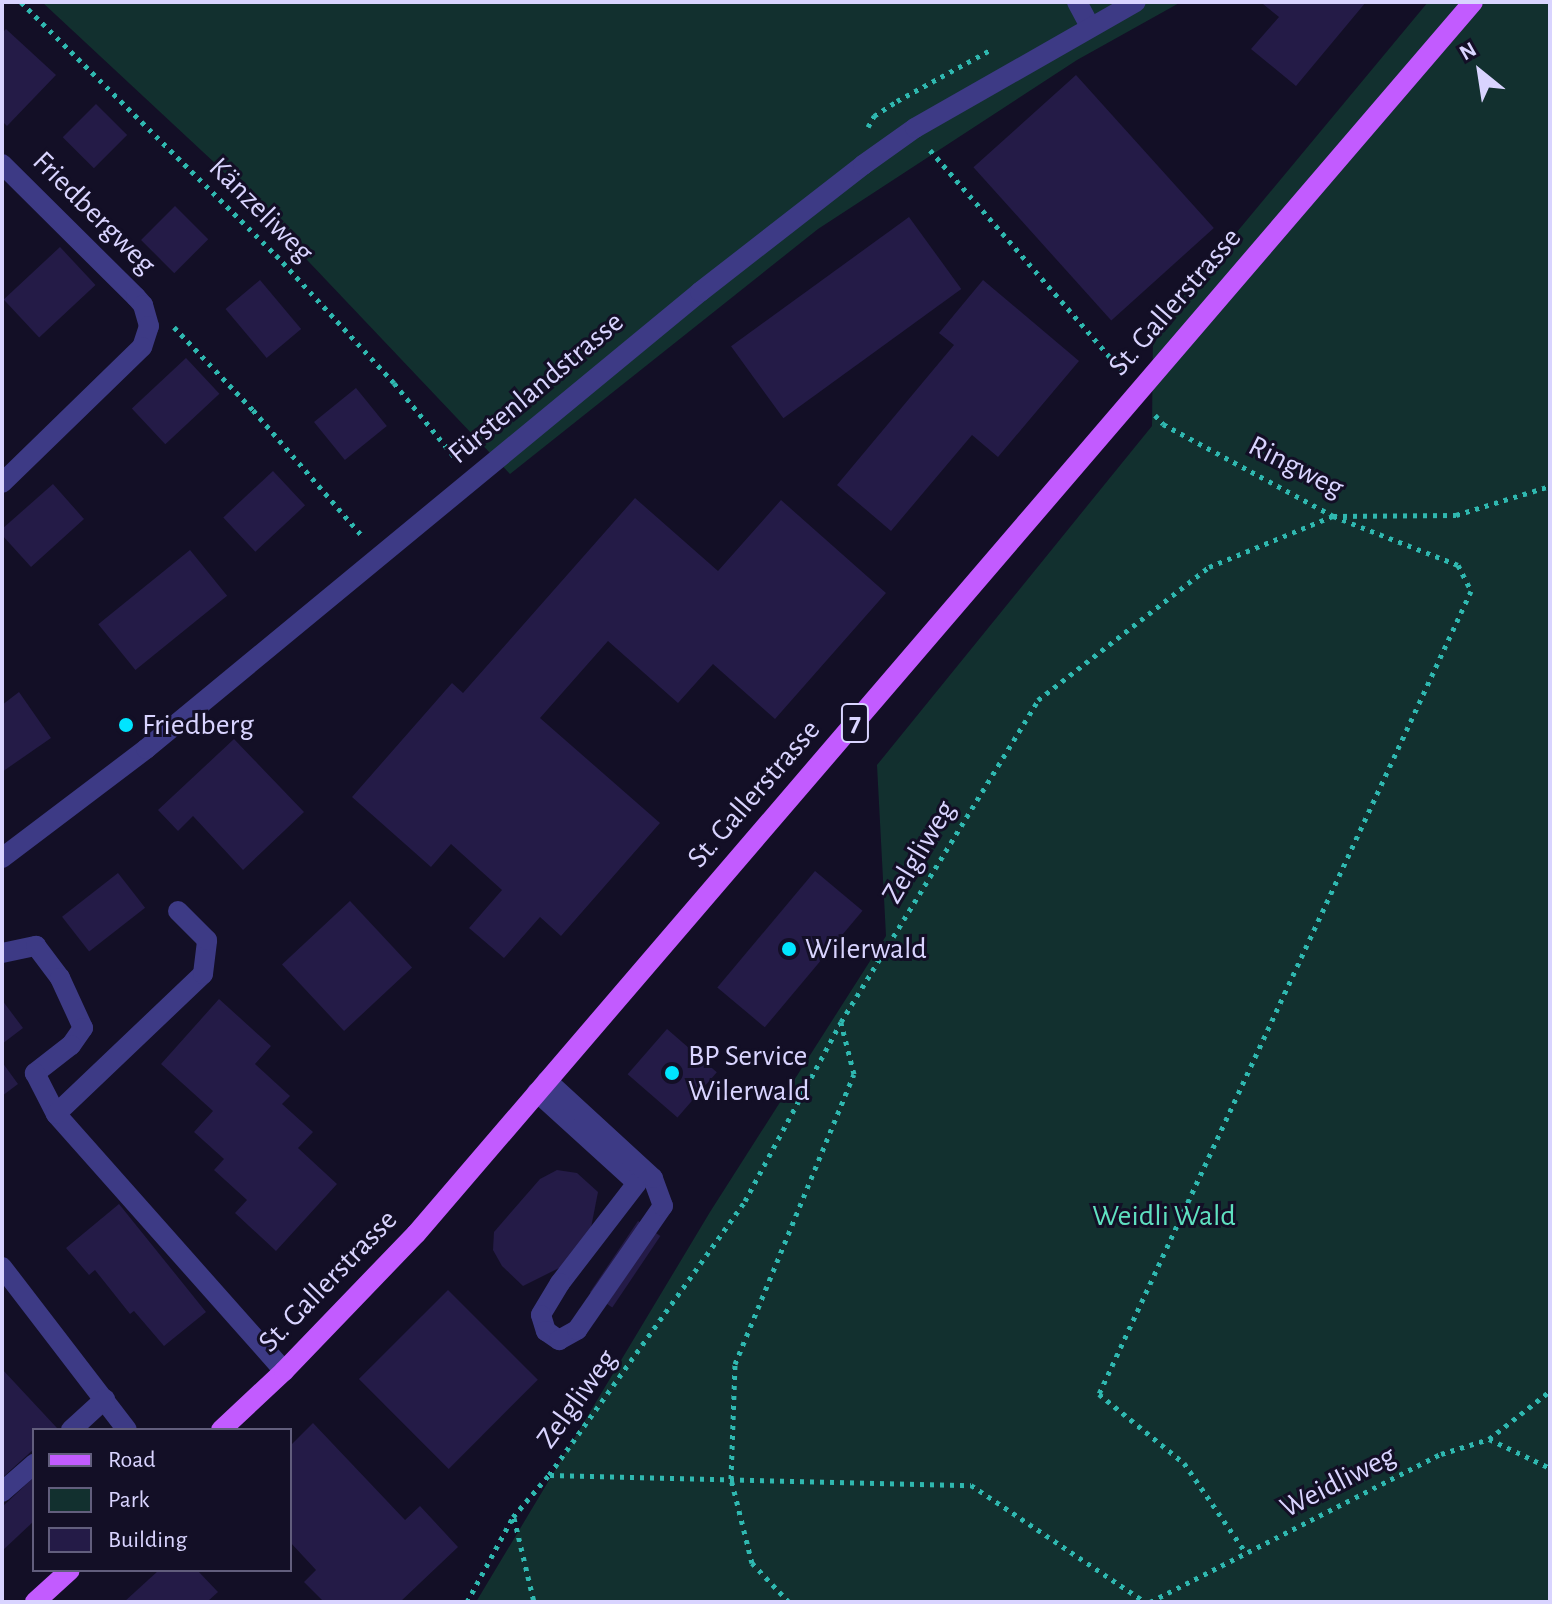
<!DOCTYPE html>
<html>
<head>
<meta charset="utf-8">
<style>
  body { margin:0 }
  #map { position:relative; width:1552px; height:1604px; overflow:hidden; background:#130f26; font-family:"Alegreya Sans",sans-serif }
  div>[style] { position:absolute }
  .green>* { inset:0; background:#12302f }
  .building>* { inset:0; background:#241b47; transform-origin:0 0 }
  .path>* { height:5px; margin-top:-2.5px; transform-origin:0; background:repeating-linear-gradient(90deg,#2fb8b0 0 4px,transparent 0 10px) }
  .minor>* { height:20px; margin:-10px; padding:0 10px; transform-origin:10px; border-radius:10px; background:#3d3a85 }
  .major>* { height:20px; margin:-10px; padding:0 10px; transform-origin:10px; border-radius:10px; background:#c25bff }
  .dots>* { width:22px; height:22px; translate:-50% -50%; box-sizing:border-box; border:4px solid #130f26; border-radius:50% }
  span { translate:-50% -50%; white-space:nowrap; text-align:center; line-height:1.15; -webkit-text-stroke:6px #130f26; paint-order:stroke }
  .shield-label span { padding:2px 6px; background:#130f26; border:2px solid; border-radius:6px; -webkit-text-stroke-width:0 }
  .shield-label { font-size:28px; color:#d9d4ff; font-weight:700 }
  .street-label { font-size:30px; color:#d9d4ff }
  .poi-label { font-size:30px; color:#d9d4ff }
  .left { translate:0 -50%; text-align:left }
  .park-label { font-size:30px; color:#5fe0c0 }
  .frame { position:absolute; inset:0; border:4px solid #d9d4ff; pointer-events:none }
  .legend { position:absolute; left:32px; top:1428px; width:260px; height:144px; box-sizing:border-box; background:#130f26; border:2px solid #625e7d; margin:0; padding:10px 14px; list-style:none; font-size:24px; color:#d9d4ff }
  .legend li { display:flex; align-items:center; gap:16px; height:40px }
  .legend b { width:40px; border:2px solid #625e7d }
  .north { position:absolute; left:1440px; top:32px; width:80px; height:80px; -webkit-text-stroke:6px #130f26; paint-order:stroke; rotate:330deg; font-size:22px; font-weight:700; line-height:32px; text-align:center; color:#d9d4ff }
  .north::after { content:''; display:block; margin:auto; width:28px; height:36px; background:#d9d4ff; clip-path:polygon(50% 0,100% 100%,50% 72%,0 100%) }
</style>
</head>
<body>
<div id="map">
  <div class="green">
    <div style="clip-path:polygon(42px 2px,1181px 2px,1077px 60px,818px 229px,510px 474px,217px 165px)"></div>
    <div style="clip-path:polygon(1428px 2px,1550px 2px,1550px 1602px,476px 1602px,710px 1212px,886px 936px,877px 765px,1152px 426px,1153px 333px)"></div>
  </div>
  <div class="building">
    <div style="clip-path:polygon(1265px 2px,1366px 2px,1296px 86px,1251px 49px,1279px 17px,1263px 4px)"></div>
    <div style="clip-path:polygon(6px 29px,56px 75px,7px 126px,2px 121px,2px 33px)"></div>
    <div style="left:1076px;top:75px;width:206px;height:138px;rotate:48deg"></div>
    <div style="left:96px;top:104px;width:44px;height:47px;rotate:45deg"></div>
    <div style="left:175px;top:206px;width:47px;height:48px;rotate:45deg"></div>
    <div style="left:909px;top:217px;width:89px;height:220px;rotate:54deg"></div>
    <div style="left:60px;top:247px;width:52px;height:77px;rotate:47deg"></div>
    <div style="left:260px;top:280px;width:64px;height:45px;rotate:50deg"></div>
    <div style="clip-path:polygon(983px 280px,1079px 361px,998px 457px,972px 435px,891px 531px,837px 485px,954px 345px,939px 333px)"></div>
    <div style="left:186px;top:358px;width:49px;height:74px;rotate:47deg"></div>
    <div style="left:356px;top:388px;width:49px;height:54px;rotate:51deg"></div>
    <div style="left:273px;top:471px;width:47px;height:68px;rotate:47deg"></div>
    <div style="clip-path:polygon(53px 484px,84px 519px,31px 567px,2px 535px,2px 529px)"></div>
    <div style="clip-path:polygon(635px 498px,718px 571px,781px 500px,886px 593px,775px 719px,713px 664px,678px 703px,608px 641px,540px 718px,660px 823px,561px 936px,540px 917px,504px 958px,469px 928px,502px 890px,451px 844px,431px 867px,352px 797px,452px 683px,463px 693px)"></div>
    <div style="left:190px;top:550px;width:59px;height:118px;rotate:51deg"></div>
    <div style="clip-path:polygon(19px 692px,51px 738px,2px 772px,2px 705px)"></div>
    <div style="clip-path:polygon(234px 739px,304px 812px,243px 870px,193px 816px,178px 831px,158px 810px)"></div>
    <div style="left:815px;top:871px;width:62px;height:152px;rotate:40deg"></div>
    <div style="left:118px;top:873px;width:44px;height:71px;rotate:52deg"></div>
    <div style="left:350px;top:901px;width:91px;height:93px;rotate:47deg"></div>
    <div style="clip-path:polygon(219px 999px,271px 1046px,255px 1064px,290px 1096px,282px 1104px,313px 1132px,298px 1148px,337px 1184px,276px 1251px,235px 1213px,247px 1200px,214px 1170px,224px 1159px,194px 1132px,213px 1111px,161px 1064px)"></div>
    <div style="clip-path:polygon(2px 1000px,23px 1028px,2px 1044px)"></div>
    <div style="left:667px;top:1029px;width:66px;height:60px;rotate:41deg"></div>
    <div style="clip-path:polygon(2px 1062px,18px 1084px,2px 1096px)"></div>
    <div style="clip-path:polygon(557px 1170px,577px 1173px,598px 1192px,588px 1243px,571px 1262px,523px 1286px,502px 1266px,493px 1250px,494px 1232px,540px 1179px)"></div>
    <div style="clip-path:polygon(119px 1204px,206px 1312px,164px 1346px,134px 1311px,130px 1314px,95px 1270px,89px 1275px,66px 1248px)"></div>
    <div style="left:638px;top:1221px;width:27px;height:86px;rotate:34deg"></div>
    <div style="left:448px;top:1290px;width:127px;height:126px;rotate:45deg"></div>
    <div style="clip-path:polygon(2px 1369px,57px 1428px,34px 1430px,34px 1449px,2px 1478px)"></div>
    <div style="clip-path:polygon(313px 1423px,405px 1520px,420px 1506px,458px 1547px,400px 1602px,324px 1602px,304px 1582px,316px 1570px,290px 1542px,290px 1446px)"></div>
    <div style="clip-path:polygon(34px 1477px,34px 1521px,2px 1551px,2px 1507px)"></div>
    <div style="clip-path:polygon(159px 1570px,197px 1570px,218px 1592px,207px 1602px,124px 1602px)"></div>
  </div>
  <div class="path">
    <div style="left:21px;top:2px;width:359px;rotate:44.8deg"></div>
    <div style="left:276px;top:255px;width:174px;rotate:47.3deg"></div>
    <div style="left:394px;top:383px;width:99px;rotate:50.7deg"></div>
    <div style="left:868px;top:127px;width:13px;rotate:-61deg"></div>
    <div style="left:874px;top:116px;width:27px;rotate:-33deg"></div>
    <div style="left:897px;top:101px;width:106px;rotate:-28.7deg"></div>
    <div style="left:930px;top:150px;width:294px;rotate:49deg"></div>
    <div style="left:174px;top:327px;width:115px;rotate:46.4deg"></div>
    <div style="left:253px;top:410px;width:167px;rotate:49.1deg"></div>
    <div style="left:1155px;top:415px;width:12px;rotate:48deg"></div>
    <div style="left:1163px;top:424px;width:193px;rotate:28.4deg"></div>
    <div style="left:1333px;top:516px;width:123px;rotate:-0.5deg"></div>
    <div style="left:1456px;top:515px;width:98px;rotate:-17.1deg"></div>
    <div style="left:1489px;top:1439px;width:68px;rotate:25.4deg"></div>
    <div style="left:550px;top:1475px;width:421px;rotate:1.4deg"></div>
    <div style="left:971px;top:1485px;width:210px;rotate:33.9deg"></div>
    <div style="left:514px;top:1518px;width:86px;rotate:76.6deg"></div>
    <div style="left:467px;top:1602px;width:97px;rotate:-61.6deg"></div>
    <div style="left:513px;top:1517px;width:55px;rotate:-49.4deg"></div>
    <div style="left:549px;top:1475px;width:337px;rotate:-54.4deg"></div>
    <div style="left:745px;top:1201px;width:203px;rotate:-61.8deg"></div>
    <div style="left:841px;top:1022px;width:377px;rotate:-58.5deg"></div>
    <div style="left:1038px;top:700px;width:217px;rotate:-37.9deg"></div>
    <div style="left:1209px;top:567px;width:134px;rotate:-22.4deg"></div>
    <div style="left:1333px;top:516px;width:134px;rotate:21.4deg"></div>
    <div style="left:1458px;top:565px;width:29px;rotate:63deg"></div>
    <div style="left:1471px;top:591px;width:885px;rotate:114.86deg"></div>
    <div style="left:1099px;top:1394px;width:109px;rotate:39.1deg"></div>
    <div style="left:1184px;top:1463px;width:109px;rotate:55.4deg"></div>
    <div style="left:789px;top:1602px;width:54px;rotate:-133.5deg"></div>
    <div style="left:752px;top:1563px;width:87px;rotate:-104deg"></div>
    <div style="left:731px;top:1479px;width:115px;rotate:-88deg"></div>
    <div style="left:735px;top:1364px;width:313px;rotate:-67.7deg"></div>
    <div style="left:854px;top:1074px;width:53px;rotate:-104.3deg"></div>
    <div style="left:1150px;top:1602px;width:326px;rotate:-27deg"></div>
    <div style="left:1441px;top:1454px;width:50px;rotate:-17.4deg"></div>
    <div style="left:1489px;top:1439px;width:78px;rotate:-38.2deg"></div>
  </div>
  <div class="minor">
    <div style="left:1077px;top:2px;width:27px;rotate:62deg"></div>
    <div style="left:2px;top:164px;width:189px;rotate:44.8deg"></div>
    <div style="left:136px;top:297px;width:11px;rotate:49deg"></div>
    <div style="left:143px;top:305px;width:22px;rotate:74deg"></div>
    <div style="left:149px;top:326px;width:22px;rotate:108deg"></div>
    <div style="left:142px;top:347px;width:195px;rotate:135.8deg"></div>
    <div style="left:2px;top:858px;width:181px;rotate:-37.1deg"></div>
    <div style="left:146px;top:749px;width:718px;rotate:-39.52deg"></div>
    <div style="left:700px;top:292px;width:207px;rotate:-37.9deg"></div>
    <div style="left:863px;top:165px;width:64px;rotate:-35.4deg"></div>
    <div style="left:915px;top:128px;width:254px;rotate:-29.7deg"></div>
    <div style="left:2px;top:953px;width:35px;rotate:-12deg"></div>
    <div style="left:36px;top:946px;width:40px;rotate:53deg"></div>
    <div style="left:60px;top:978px;width:55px;rotate:65.3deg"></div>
    <div style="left:83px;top:1028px;width:21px;rotate:125deg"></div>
    <div style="left:71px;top:1045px;width:46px;rotate:142.1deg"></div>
    <div style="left:35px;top:1073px;width:46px;rotate:62.9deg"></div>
    <div style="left:56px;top:1114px;width:344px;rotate:48.4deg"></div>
    <div style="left:537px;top:1092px;width:135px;rotate:42.3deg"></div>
    <div style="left:637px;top:1183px;width:126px;rotate:127.6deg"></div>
    <div style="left:560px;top:1283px;width:37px;rotate:121deg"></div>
    <div style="left:541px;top:1315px;width:17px;rotate:73deg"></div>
    <div style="left:546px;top:1331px;width:16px;rotate:35deg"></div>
    <div style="left:559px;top:1340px;width:21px;rotate:-29deg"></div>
    <div style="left:577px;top:1330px;width:151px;rotate:-55.3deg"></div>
    <div style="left:663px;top:1206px;width:30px;rotate:-110deg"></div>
    <div style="left:653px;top:1178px;width:144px;rotate:-137.5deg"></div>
    <div style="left:56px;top:1114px;width:203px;rotate:-43.6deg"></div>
    <div style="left:203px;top:974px;width:34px;rotate:-83deg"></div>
    <div style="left:207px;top:940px;width:41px;rotate:-135deg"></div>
    <div style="left:2px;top:1267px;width:205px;rotate:52.5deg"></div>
    <div style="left:71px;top:1430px;width:46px;rotate:-42.4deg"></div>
    <div style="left:2px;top:1492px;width:43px;rotate:-41.2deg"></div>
  </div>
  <div class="major">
    <div style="left:221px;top:1430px;width:86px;rotate:-43.1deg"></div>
    <div style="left:284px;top:1371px;width:190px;rotate:-46.1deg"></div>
    <div style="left:416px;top:1234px;width:1623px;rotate:-49.37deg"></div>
    <div style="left:35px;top:1602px;width:47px;rotate:-42.4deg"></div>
  </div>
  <div class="dots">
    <div style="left:126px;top:725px;background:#00e5ff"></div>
    <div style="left:789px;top:949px;background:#00e5ff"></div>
    <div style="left:672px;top:1073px;background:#00e5ff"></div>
  </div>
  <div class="shield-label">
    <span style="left:855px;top:723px">7</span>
  </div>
  <div class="street-label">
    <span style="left:261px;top:210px;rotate:45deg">Känzeliweg</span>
    <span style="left:94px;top:213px;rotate:45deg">Friedbergweg</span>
    <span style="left:1175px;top:302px;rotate:-49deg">St. Gallerstrasse</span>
    <span style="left:536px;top:388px;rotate:-40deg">Fürstenlandstrasse</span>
    <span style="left:1296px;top:467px;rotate:27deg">Ringweg</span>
    <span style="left:754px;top:794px;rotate:-49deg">St. Gallerstrasse</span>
    <span style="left:919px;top:852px;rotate:-59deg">Zelgliweg</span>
    <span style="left:328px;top:1281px;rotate:-46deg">St. Gallerstrasse</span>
    <span style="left:577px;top:1399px;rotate:-54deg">Zelgliweg</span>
    <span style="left:1338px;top:1482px;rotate:-27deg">Weidliweg</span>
  </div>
  <div class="poi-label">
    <span class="left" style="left:142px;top:725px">Friedberg</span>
    <span class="left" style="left:805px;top:949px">Wilerwald</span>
    <span class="left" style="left:688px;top:1073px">BP Service<br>Wilerwald</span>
  </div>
  <div class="park-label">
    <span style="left:1164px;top:1216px">Weidli Wald</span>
  </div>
  <div class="frame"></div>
  <ul class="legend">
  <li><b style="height:10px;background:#c25bff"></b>Road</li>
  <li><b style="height:22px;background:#12302f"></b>Park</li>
  <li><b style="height:22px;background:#241b47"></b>Building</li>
  </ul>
  <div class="north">N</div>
</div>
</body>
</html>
